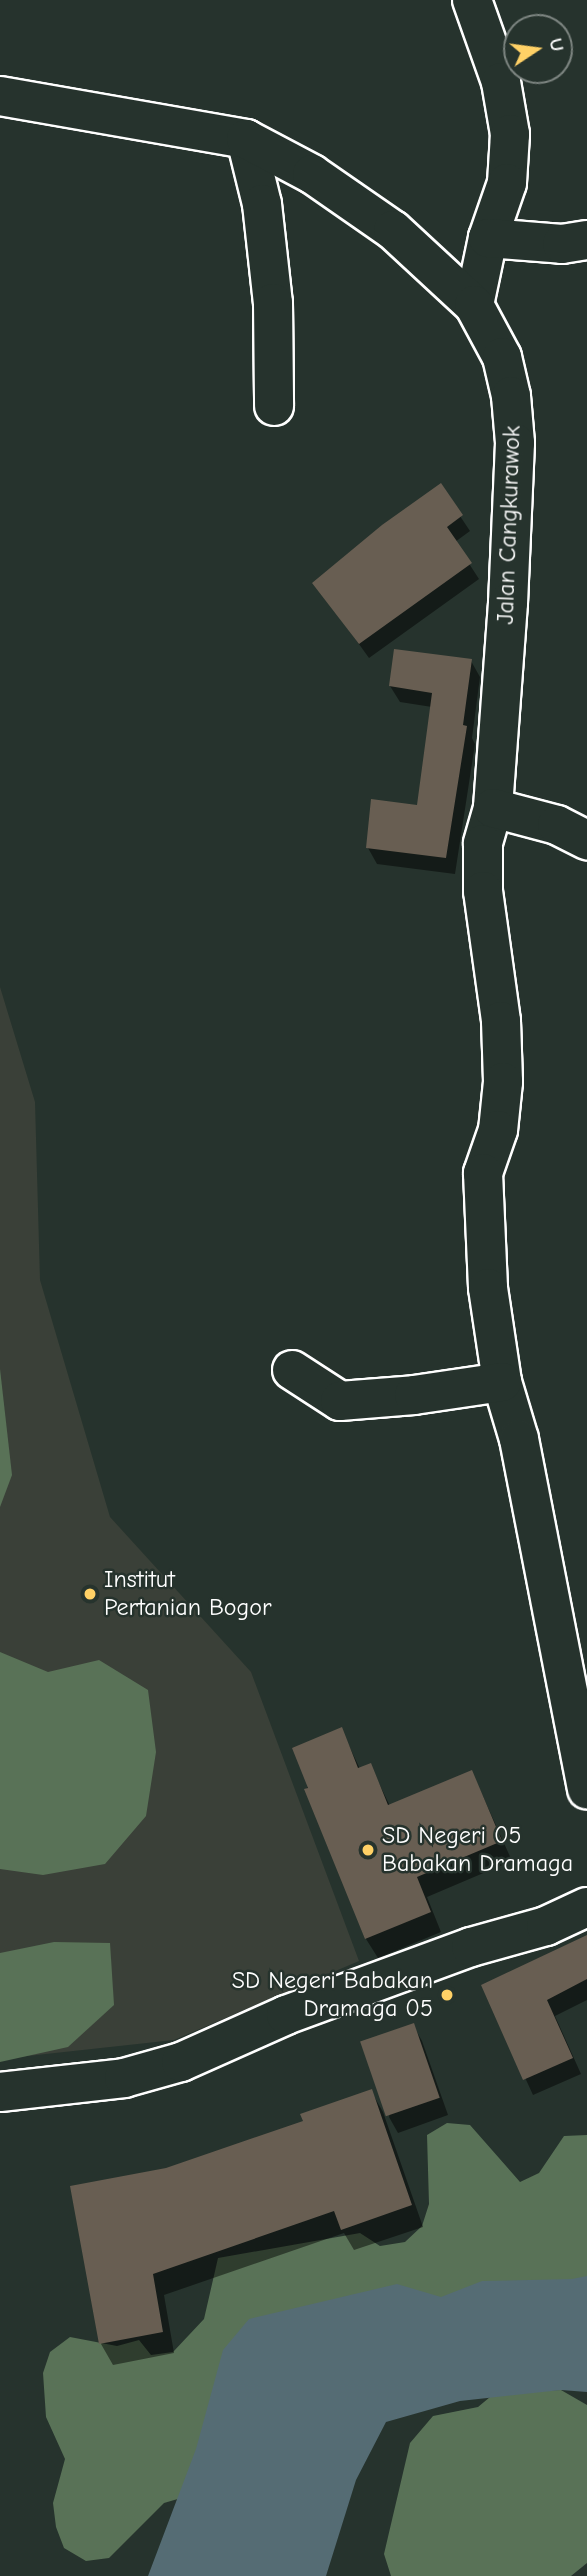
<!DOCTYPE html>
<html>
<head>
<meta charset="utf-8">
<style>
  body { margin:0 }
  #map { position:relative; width:587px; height:2576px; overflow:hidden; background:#26332d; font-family:"Comic Neue",sans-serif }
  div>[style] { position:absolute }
  .built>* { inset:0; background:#3a4038 }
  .green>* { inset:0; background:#597257 }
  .water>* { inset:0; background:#556c74 }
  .shadow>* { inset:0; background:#0007 }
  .building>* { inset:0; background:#685e52; transform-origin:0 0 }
  .roads { filter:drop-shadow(2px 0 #fff) drop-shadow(-2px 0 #fff) drop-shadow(0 2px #fff) drop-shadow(0 -2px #fff) }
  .minor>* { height:38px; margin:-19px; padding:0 19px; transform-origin:19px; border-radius:19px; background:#26332d }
  .tertiary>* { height:38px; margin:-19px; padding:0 19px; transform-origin:19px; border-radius:19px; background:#26332d }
  .dots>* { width:19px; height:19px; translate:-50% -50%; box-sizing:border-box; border:4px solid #26332d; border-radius:50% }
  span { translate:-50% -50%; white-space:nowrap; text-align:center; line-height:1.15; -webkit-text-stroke:5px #26332d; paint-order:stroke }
  .street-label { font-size:24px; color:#fff }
  .poi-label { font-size:24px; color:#fff }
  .left { translate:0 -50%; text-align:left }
  .right { translate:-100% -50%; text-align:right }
  .north { position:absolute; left:503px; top:14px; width:70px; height:70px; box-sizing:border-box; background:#26332d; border:2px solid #7d8581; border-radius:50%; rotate:77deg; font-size:19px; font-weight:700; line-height:28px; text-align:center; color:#fff }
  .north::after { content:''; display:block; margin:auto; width:24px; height:32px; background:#ffd166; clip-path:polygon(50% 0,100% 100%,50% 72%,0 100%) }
</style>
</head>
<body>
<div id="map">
  <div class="built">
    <div style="clip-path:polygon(0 987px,35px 1102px,40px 1280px,110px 1517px,251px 1672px,359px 1961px,174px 2040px,0 2059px)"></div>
  </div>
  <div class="green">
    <div style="clip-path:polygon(0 1369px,12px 1475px,0 1507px)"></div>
    <div style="clip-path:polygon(0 1652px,48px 1672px,99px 1660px,148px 1690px,156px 1752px,146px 1816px,105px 1864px,43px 1875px,0 1869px)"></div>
    <div style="clip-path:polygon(54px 1942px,110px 1943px,114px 2005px,68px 2047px,0 2062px,0 1953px)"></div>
    <div style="clip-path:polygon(447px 2123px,470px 2125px,520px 2182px,539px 2173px,564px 2136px,587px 2135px,587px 2305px,212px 2489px,164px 2503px,109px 2558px,86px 2561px,64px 2548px,56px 2527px,53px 2503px,65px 2459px,46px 2417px,43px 2373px,50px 2352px,70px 2337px,117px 2346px,139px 2340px,151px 2355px,173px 2352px,204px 2319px,218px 2258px,360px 2233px,380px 2246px,405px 2242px,422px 2226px,429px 2204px,427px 2135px)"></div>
    <div style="clip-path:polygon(561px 2390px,587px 2405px,587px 2563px,571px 2576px,391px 2576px,384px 2554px,410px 2443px,433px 2416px,478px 2407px,496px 2392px)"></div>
  </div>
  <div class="water">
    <div style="clip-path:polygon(587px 2276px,587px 2392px,561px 2390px,460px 2401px,386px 2422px,356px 2480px,326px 2576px,148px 2576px,196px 2449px,223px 2350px,249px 2319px,397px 2284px,441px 2297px,482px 2281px,572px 2279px)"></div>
  </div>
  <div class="shadow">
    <div style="clip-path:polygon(440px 486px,470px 531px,455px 542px,479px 579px,369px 658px,315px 583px)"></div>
    <div style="clip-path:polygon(471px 661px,480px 677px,472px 738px,475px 744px,455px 874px,377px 864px,368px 848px,419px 807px,432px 707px,400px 702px,390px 686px)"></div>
    <div style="clip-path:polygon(341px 1729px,360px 1769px,370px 1765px,390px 1806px,472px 1772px,512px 1861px,427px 1897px,441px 1932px,378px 1958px,366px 1939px,306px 1790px)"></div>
    <div style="clip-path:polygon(587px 1937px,587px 2000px,555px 2016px,581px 2074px,533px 2095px,483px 1986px)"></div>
    <div style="clip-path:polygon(413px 2025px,422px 2041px,448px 2115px,398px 2133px,389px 2117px)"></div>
    <div style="clip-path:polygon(371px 2091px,383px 2112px,423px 2227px,354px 2250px,344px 2233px,164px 2295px,174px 2353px,113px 2365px,101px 2344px,167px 2170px,305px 2122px)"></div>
  </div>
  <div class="building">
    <div style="clip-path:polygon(441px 483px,463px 515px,447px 527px,472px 563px,359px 644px,312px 583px,382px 525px)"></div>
    <div style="clip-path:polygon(394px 649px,472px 659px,463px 725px,467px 726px,446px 858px,366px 848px,371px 799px,417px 805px,432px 693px,389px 686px)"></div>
    <div style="clip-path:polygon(342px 1727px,358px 1768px,371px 1763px,388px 1805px,472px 1770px,502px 1841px,417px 1877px,431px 1912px,365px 1939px,304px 1789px,308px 1788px,292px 1748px)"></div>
    <div style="clip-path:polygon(587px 1935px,587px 1979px,547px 2000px,573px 2058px,523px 2080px,481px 1985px)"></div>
    <div style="left:414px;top:2023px;width:79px;height:57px;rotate:71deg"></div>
    <div style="clip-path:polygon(372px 2089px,412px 2205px,341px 2230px,334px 2211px,153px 2274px,163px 2332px,99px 2344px,70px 2186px,166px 2168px,303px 2121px,300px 2114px)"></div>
  </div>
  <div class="roads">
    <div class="minor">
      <div style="left:472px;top:0;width:87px;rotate:70.5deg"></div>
      <div style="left:501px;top:82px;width:53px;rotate:80.2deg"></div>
      <div style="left:510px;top:134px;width:49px;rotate:93.5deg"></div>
      <div style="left:507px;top:183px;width:58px;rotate:109.1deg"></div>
      <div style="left:488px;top:238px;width:68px;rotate:101.8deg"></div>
      <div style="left:246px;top:139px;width:67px;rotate:76.2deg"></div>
      <div style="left:262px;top:204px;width:100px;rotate:83.7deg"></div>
      <div style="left:273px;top:303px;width:103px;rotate:89.4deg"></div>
      <div style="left:488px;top:238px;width:74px;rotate:4.6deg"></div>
      <div style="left:562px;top:244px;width:25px;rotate:-9deg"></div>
      <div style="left:493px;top:808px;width:37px;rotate:106deg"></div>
      <div style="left:483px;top:844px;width:47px;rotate:90deg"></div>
      <div style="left:483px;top:891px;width:131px;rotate:82.1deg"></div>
      <div style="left:501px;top:1021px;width:61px;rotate:88.1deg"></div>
      <div style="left:503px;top:1082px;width:48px;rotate:95.9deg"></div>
      <div style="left:498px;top:1130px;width:46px;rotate:109.2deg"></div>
      <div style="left:483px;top:1173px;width:115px;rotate:87.5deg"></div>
      <div style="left:488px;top:1288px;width:95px;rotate:81.5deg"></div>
      <div style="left:502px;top:1382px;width:59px;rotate:73.4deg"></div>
      <div style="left:519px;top:1439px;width:357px;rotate:79deg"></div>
      <div style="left:292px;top:1370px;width:57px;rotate:32.9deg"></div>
      <div style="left:340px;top:1401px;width:74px;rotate:-4.6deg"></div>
      <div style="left:414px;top:1395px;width:89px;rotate:-8.4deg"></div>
    </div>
    <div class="tertiary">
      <div style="left:0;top:96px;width:250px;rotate:9.9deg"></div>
      <div style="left:246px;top:139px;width:75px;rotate:27.9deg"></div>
      <div style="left:312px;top:174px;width:98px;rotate:34.7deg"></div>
      <div style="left:393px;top:230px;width:110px;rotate:42.8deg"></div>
      <div style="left:474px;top:305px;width:59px;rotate:61.7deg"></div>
      <div style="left:502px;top:357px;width:40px;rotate:77deg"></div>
      <div style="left:511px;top:396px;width:47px;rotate:85.1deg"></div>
      <div style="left:515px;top:443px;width:160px;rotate:92.5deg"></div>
      <div style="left:508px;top:603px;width:206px;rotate:94.2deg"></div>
      <div style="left:493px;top:808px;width:66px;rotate:14.9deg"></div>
      <div style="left:557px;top:825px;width:34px;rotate:27deg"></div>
      <div style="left:0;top:2092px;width:125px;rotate:-6.4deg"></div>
      <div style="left:124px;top:2078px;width:59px;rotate:-15.7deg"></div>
      <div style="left:181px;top:2062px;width:115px;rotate:-24.1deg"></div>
      <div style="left:286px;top:2015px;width:197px;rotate:-20.2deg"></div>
      <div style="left:471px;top:1947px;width:78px;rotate:-15.6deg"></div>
      <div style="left:546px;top:1926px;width:45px;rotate:-24.9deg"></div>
    </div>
  </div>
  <div class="dots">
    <div style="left:90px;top:1594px;background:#ffd166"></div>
    <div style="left:368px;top:1850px;background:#ffd166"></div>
    <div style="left:447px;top:1995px;background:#ffd166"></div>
  </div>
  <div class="street-label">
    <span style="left:509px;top:525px;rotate:-88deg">Jalan Cangkurawok</span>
  </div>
  <div class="poi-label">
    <span class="left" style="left:104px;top:1594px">Institut<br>Pertanian Bogor</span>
    <span class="left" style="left:382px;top:1850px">SD Negeri 05<br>Babakan Dramaga</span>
    <span class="right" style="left:433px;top:1995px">SD Negeri Babakan<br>Dramaga 05</span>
  </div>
  <div class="north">U</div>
</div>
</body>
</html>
